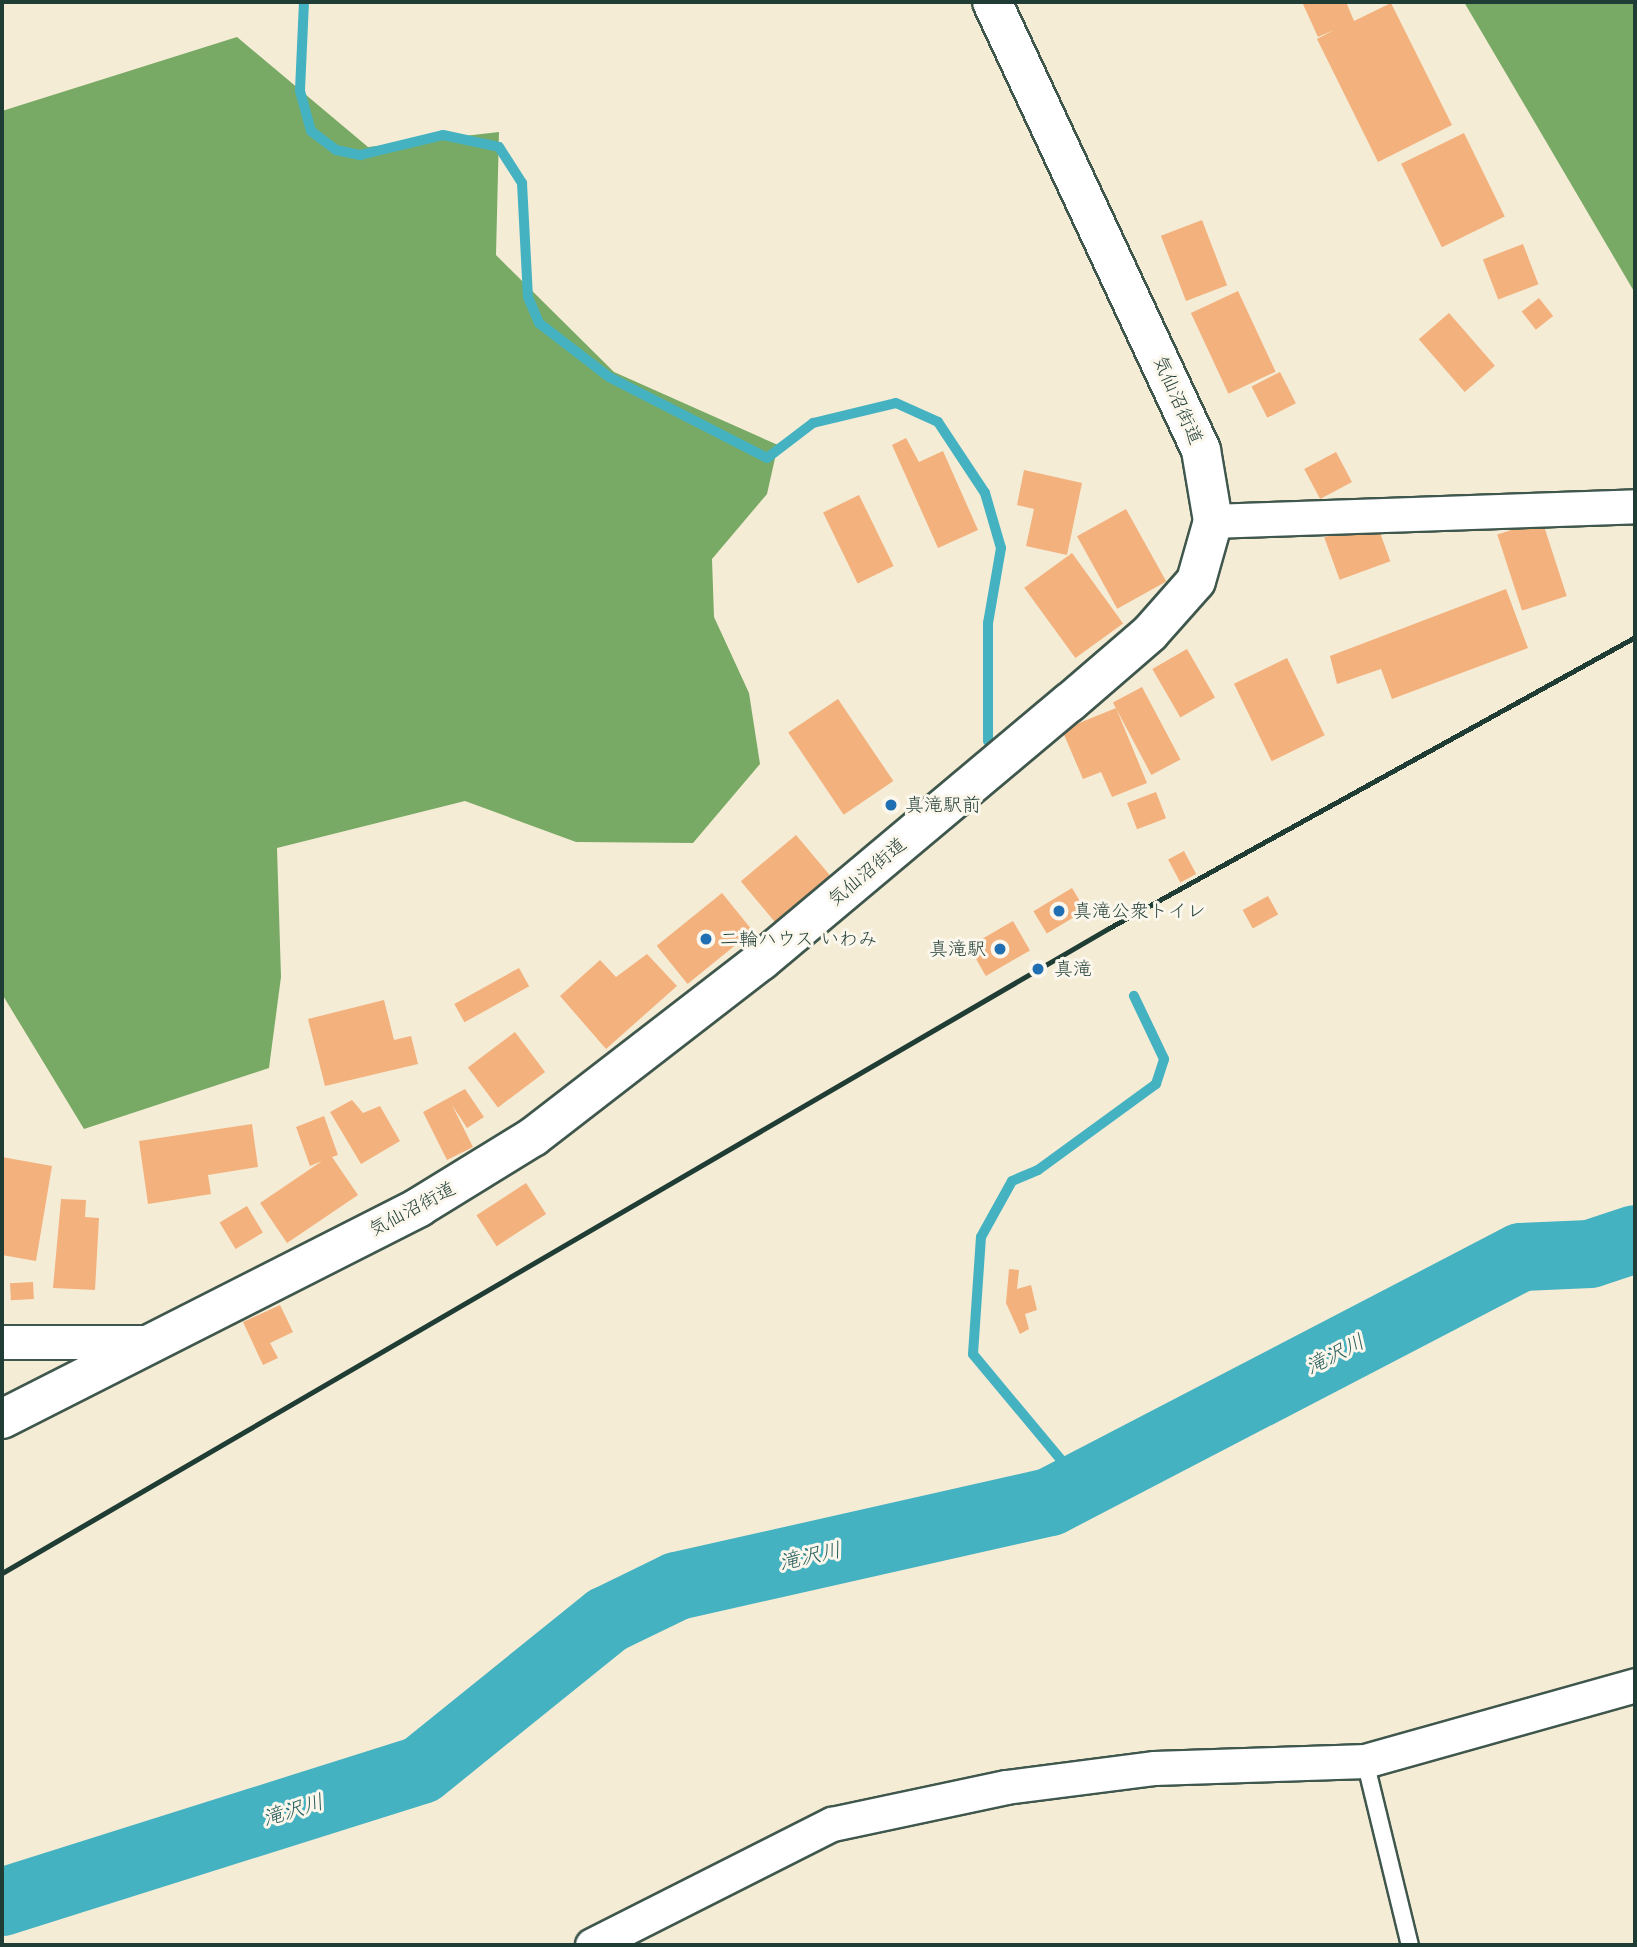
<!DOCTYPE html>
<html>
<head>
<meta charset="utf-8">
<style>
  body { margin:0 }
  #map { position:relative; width:1637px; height:1947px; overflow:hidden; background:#f5ecd6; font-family:"Shantell Sans","Klee One",sans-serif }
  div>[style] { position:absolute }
  .forest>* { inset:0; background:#78aa66 }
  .stream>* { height:10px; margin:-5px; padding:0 5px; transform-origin:5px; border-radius:5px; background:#45b2c1 }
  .river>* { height:68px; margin:-34px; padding:0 34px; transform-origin:34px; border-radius:34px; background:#45b2c1 }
  .building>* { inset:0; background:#f3b17d; transform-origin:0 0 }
  .roads { filter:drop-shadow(2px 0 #3f574c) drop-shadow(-2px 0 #3f574c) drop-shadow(0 2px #3f574c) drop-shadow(0 -2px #3f574c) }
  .service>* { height:16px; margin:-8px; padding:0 8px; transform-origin:8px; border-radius:8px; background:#fff }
  .minor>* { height:33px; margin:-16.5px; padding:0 16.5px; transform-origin:16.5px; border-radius:16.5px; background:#fff }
  .tertiary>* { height:38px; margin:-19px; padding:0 19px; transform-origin:19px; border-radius:19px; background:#fff }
  .rail>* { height:5px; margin:-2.5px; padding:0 2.5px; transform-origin:2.5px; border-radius:2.5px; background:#1f3d34 }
  .dots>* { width:19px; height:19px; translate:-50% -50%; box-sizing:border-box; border:4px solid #fbf7ec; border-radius:50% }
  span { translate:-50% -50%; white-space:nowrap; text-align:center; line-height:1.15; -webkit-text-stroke:6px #fbf7ec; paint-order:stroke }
  .street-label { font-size:19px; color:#1f3d34 }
  .poi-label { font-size:19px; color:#1f3d34 }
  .left { translate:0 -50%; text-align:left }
  .right { translate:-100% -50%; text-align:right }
  .water-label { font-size:21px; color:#2a605e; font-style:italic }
  .frame { position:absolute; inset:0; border:4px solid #1f3d34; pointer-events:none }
</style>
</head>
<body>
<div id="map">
  <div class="forest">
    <div style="clip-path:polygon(1464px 2px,1635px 2px,1635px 293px)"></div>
    <div style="clip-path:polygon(237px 37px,368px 147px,499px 132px,496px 255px,614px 372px,778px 445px,767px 494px,712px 559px,714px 617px,749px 693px,760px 764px,693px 843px,576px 842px,465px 801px,277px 848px,281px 977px,269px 1068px,84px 1129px,2px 994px,2px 111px)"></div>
  </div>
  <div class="stream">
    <div style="left:304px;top:2px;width:89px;rotate:92.6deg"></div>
    <div style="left:300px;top:91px;width:41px;rotate:74.6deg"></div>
    <div style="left:311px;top:131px;width:31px;rotate:37deg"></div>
    <div style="left:336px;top:150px;width:25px;rotate:12deg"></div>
    <div style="left:360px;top:155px;width:85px;rotate:-13.5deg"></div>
    <div style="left:443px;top:135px;width:57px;rotate:12.1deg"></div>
    <div style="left:499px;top:147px;width:43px;rotate:57.4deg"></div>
    <div style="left:522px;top:183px;width:114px;rotate:87deg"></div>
    <div style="left:528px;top:297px;width:28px;rotate:67deg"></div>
    <div style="left:539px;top:323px;width:88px;rotate:37.6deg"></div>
    <div style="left:609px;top:377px;width:178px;rotate:27.1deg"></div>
    <div style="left:767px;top:458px;width:58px;rotate:-37.3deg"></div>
    <div style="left:813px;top:423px;width:85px;rotate:-13.5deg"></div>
    <div style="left:896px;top:403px;width:46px;rotate:24.3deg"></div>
    <div style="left:938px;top:422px;width:85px;rotate:56.5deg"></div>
    <div style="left:985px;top:493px;width:57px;rotate:73.8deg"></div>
    <div style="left:1001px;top:548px;width:76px;rotate:99.8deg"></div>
    <div style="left:988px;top:623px;width:118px;rotate:90deg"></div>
    <div style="left:1113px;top:1469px;width:52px;rotate:-171.1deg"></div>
    <div style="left:1062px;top:1461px;width:139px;rotate:-129.8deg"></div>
    <div style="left:973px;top:1354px;width:117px;rotate:-86.1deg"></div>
    <div style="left:981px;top:1237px;width:64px;rotate:-61deg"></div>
    <div style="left:1012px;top:1181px;width:28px;rotate:-23deg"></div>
    <div style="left:1038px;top:1170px;width:146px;rotate:-36.1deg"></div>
    <div style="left:1156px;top:1084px;width:26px;rotate:-72deg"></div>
    <div style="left:1164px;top:1059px;width:70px;rotate:-115.5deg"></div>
  </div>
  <div class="river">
    <div style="left:2px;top:1902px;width:439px;rotate:-17.5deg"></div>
    <div style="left:421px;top:1770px;width:239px;rotate:-38.9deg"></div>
    <div style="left:607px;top:1620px;width:78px;rotate:-25.9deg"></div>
    <div style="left:677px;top:1586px;width:382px;rotate:-12.7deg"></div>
    <div style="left:1050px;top:1502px;width:531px;rotate:-27.48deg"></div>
    <div style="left:1521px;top:1257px;width:69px;rotate:-2.5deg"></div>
    <div style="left:1590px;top:1254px;width:47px;rotate:-18.4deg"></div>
  </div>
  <div class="building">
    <div style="clip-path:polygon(1302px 2px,1346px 2px,1354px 21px,1391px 3px,1452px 125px,1378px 162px,1317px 39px,1334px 30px,1318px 37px)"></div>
    <div style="left:1464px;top:133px;width:93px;height:70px;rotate:64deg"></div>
    <div style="left:1202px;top:220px;width:70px;height:44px;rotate:69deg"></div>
    <div style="left:1523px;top:244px;width:43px;height:43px;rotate:69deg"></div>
    <div style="left:1238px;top:291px;width:89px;height:52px;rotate:65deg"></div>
    <div style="left:1539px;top:298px;width:23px;height:22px;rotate:52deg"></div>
    <div style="left:1449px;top:313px;width:70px;height:40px;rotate:49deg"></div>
    <div style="left:1280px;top:372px;width:35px;height:32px;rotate:63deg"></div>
    <div style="clip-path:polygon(906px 438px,919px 462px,943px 451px,978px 530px,938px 548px,892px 445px)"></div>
    <div style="left:1336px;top:452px;width:34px;height:36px;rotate:62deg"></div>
    <div style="clip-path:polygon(1024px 470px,1082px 483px,1067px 555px,1026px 546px,1034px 509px,1017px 505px)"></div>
    <div style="left:859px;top:495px;width:79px;height:40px;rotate:64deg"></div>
    <div style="left:1126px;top:509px;width:83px;height:56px;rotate:61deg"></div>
    <div style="left:1375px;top:519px;width:45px;height:54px;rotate:70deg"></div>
    <div style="left:1542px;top:520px;width:80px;height:47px;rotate:72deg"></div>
    <div style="left:1072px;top:553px;width:87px;height:59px;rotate:54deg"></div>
    <div style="clip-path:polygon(1506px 589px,1528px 648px,1392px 699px,1381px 669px,1337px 684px,1330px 656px)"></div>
    <div style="left:1187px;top:649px;width:56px;height:40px;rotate:60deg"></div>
    <div style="left:1287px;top:658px;width:86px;height:59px;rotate:64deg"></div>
    <div style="left:1142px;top:687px;width:82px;height:33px;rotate:62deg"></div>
    <div style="left:838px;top:699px;width:99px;height:60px;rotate:56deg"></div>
    <div style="clip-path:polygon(1116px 708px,1147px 783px,1112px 797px,1101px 772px,1083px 779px,1062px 730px)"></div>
    <div style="left:1156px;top:792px;width:28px;height:31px;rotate:69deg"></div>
    <div style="left:796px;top:835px;width:54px;height:72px;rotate:50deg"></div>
    <div style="left:1184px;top:851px;width:26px;height:18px;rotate:62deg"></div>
    <div style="left:1072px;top:888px;width:26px;height:45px;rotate:59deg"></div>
    <div style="left:722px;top:893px;width:49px;height:84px;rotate:51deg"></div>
    <div style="left:1268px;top:896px;width:21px;height:29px;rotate:61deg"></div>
    <div style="left:1013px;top:921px;width:34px;height:51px;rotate:60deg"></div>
    <div style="clip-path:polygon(647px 954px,677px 986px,606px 1049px,560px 996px,600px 960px,616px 977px)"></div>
    <div style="left:519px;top:968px;width:21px;height:74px;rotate:61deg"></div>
    <div style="clip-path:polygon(384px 1000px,394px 1040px,411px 1036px,418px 1064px,325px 1086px,308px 1019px)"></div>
    <div style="left:515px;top:1032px;width:50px;height:59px;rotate:53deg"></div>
    <div style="clip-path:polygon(465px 1089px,484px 1117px,467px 1128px,452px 1105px,473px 1147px,447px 1160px,423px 1112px)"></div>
    <div style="clip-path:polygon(352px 1100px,363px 1113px,380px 1106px,400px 1141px,361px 1164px,330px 1112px)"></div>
    <div style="clip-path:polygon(324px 1116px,338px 1155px,332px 1157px,358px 1195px,287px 1243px,260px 1203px,322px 1161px,310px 1166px,296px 1127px)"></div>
    <div style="clip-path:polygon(252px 1124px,258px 1167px,208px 1175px,211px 1194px,148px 1204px,139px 1141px)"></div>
    <div style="clip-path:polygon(2px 1157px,52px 1166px,36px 1261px,2px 1255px)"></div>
    <div style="left:526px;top:1183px;width:37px;height:59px;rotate:57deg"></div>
    <div style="clip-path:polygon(61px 1199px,86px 1200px,85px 1217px,99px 1218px,95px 1290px,53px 1288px)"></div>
    <div style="left:247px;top:1206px;width:31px;height:32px;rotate:59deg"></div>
    <div style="clip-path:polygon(1009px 1269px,1019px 1270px,1017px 1289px,1031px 1285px,1037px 1310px,1025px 1314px,1029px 1329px,1020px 1334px,1006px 1303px)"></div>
    <div style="left:33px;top:1282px;width:17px;height:23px;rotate:87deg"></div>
    <div style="clip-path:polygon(280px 1305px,293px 1332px,270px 1343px,278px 1358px,263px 1365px,243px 1322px)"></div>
  </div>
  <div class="roads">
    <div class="service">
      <div style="left:1365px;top:1761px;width:189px;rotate:76.3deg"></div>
    </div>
    <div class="minor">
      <div style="left:1213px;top:521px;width:422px;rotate:-2deg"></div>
      <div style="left:2px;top:1342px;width:152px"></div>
      <div style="left:592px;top:1945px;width:269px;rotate:-26.8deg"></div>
      <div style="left:832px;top:1824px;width:178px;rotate:-12deg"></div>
      <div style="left:1006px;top:1787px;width:150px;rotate:-7.3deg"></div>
      <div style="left:1155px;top:1768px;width:210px;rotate:-1.9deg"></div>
      <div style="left:1365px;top:1761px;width:280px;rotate:-15.7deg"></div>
    </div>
    <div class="tertiary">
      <div style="left:2px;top:1419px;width:468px;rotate:-26.9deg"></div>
      <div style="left:419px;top:1207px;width:134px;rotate:-31.6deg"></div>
      <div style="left:533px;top:1137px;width:288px;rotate:-37.7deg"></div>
      <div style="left:761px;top:961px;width:402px;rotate:-40deg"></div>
      <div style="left:1069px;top:703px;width:107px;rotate:-40.8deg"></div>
      <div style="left:1150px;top:633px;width:69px;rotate:-48.5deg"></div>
      <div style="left:1196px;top:581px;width:62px;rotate:-74.2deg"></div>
      <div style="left:1213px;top:521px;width:72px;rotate:-99.6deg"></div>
      <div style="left:1201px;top:450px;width:494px;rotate:-115deg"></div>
    </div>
  </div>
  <div class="rail">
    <div style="left:2px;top:1573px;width:1281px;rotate:-30.23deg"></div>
    <div style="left:1109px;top:928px;width:601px;rotate:-28.95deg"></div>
  </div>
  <div class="dots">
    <div style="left:891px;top:805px;background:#1f6fb2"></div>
    <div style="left:1059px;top:911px;background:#1f6fb2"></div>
    <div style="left:706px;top:939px;background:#1f6fb2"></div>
    <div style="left:1000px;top:949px;background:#1f6fb2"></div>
    <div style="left:1038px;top:969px;background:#1f6fb2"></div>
  </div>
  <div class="street-label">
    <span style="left:1178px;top:400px;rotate:66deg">気仙沼街道</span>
    <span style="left:867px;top:872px;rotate:-40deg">気仙沼街道</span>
    <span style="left:412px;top:1209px;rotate:-28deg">気仙沼街道</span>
  </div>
  <div class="poi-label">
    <span class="left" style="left:905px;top:805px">真滝駅前</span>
    <span class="left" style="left:1073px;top:911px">真滝公衆トイレ</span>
    <span class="left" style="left:720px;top:939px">二輪ハウス いわみ</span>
    <span class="right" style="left:986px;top:949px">真滝駅</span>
    <span class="left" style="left:1054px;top:969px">真滝</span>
  </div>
  <div class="water-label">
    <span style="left:1335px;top:1354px;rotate:-27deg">滝沢川</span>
    <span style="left:810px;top:1556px;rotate:-13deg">滝沢川</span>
    <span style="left:293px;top:1810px;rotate:-17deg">滝沢川</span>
  </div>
  <div class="frame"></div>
</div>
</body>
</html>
